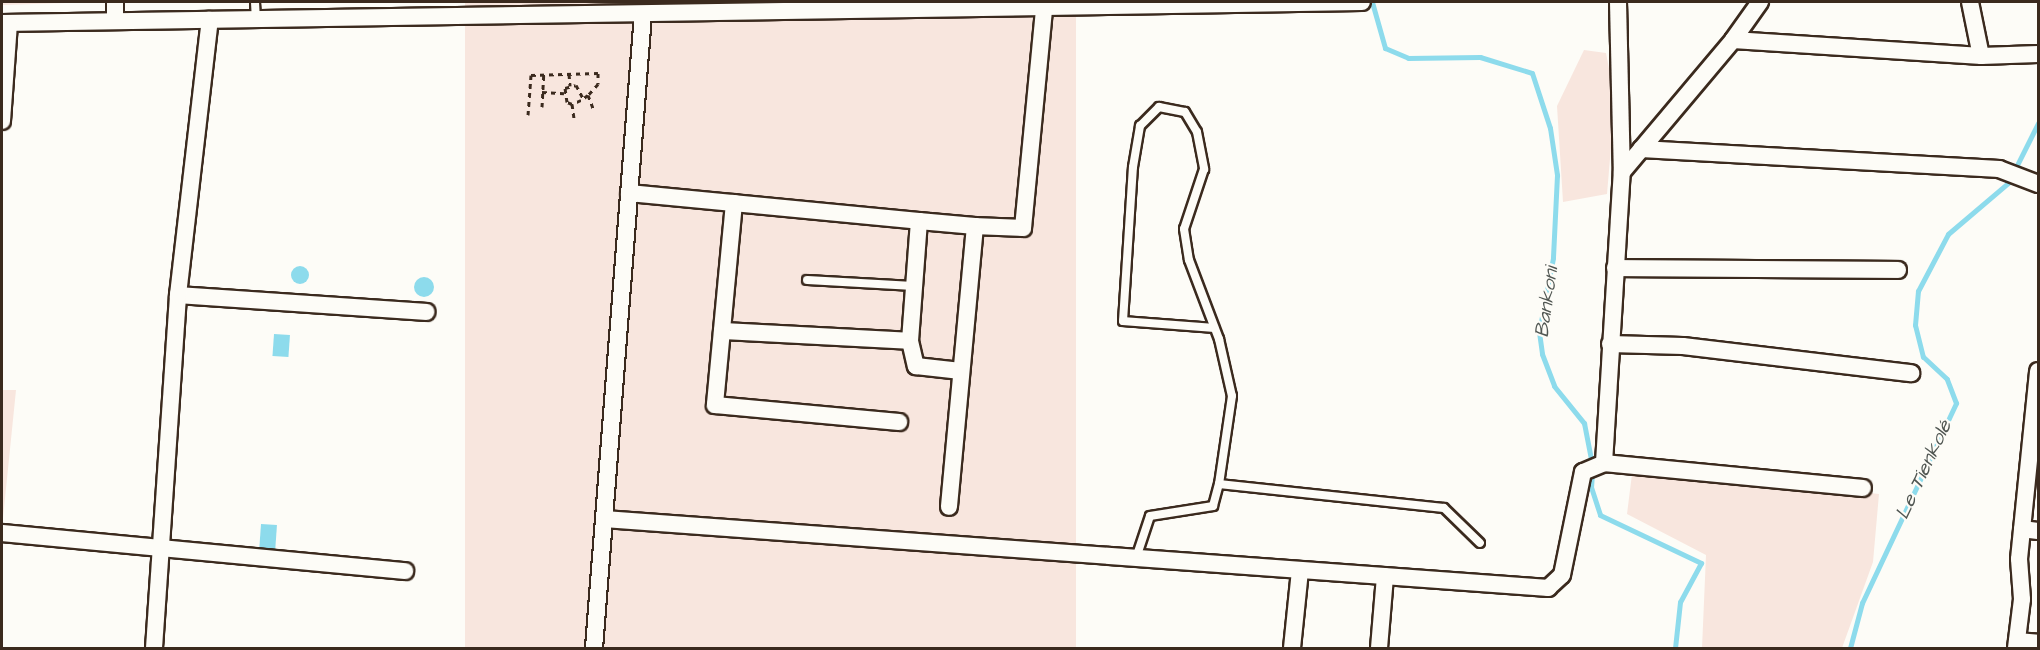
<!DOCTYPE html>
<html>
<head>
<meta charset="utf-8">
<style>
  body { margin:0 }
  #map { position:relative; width:2040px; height:650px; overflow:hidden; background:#fdfcf7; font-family:"Architects Daughter",sans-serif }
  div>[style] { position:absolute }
  .built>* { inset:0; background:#f8e6de; transform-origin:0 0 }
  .water>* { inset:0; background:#8ddbec; transform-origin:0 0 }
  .round { border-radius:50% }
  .stream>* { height:5px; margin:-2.5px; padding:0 2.5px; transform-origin:2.5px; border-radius:2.5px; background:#8ddbec }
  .path>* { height:3px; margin-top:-1.5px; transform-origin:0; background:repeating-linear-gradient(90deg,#3b2a1e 0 4.5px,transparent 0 9px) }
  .roads { filter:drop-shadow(2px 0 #3b2a1e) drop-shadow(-2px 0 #3b2a1e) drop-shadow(0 2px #3b2a1e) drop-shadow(0 -2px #3b2a1e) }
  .service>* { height:8px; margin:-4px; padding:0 4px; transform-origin:4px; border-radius:4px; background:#fdfcf7 }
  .minor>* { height:16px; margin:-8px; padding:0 8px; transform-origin:8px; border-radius:8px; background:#fdfcf7 }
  span { translate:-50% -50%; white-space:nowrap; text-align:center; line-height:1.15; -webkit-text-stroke:4.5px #fdfcf7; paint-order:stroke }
  .water-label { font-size:20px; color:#505652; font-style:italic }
  .frame { position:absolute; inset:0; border:3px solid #3b2a1e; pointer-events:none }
</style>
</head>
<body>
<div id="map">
  <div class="built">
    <div style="clip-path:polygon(2px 2px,97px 2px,2px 5px)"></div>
    <div style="left:465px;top:2px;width:611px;height:648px"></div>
    <div style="clip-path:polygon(1584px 50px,1606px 53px,1615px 100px,1607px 194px,1563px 202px,1557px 106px)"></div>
    <div style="clip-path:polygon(2px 390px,16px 390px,2px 528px)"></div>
    <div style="clip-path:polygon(1633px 466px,1879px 494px,1873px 562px,1842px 648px,1702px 648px,1706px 555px,1627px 514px)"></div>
  </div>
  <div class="water">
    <div class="round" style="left:291px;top:266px;width:18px;height:18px"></div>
    <div class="round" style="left:414px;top:277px;width:20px;height:20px"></div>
    <div style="left:274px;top:334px;width:16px;height:22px;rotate:4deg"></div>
    <div style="left:261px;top:524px;width:16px;height:27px;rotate:4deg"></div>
  </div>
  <div class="stream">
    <div style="left:1372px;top:2px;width:48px;rotate:74.2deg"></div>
    <div style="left:1385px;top:48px;width:25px;rotate:23deg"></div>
    <div style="left:1408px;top:58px;width:72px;rotate:-0.8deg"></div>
    <div style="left:1480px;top:57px;width:54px;rotate:17.1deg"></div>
    <div style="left:1532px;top:73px;width:58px;rotate:71.9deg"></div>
    <div style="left:1550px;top:128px;width:48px;rotate:81.5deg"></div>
    <div style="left:1557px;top:175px;width:83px;rotate:92.8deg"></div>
    <div style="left:1553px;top:258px;width:75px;rotate:100.7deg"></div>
    <div style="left:1539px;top:332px;width:22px;rotate:82deg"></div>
    <div style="left:1542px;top:354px;width:34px;rotate:69deg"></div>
    <div style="left:1554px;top:386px;width:48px;rotate:51deg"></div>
    <div style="left:1584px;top:423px;width:42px;rotate:79deg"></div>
    <div style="left:1592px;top:473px;width:14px;rotate:94deg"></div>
    <div style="left:1591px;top:487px;width:29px;rotate:72deg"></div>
    <div style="left:1600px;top:515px;width:112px;rotate:25.4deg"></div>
    <div style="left:1701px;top:563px;width:44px;rotate:118.3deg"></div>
    <div style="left:1680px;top:602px;width:46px;rotate:96.2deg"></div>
    <div style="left:1850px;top:648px;width:47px;rotate:-75.1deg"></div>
    <div style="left:1862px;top:603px;width:221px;rotate:-64.8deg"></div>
    <div style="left:1956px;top:403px;width:26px;rotate:-111deg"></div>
    <div style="left:1947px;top:379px;width:33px;rotate:-137deg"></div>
    <div style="left:1923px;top:357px;width:33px;rotate:-104deg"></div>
    <div style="left:1915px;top:325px;width:34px;rotate:-85deg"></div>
    <div style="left:1918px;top:291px;width:64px;rotate:-62.2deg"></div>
    <div style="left:1948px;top:234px;width:79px;rotate:-40.4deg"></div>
    <div style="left:2008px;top:183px;width:67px;rotate:-63.4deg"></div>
  </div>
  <div class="path">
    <div style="left:569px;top:74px;width:12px;rotate:85deg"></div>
    <div style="left:542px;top:92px;width:22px;rotate:3deg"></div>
    <div style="left:588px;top:95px;width:17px;rotate:69deg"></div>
    <div style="left:572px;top:104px;width:14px;rotate:82deg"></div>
    <div style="left:542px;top:107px;width:33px;rotate:-87deg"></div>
    <div style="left:528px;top:115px;width:40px;rotate:-85.7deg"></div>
    <div style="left:531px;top:75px;width:67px;rotate:-1.7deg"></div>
    <div style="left:598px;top:73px;width:11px;rotate:90deg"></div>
    <div style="left:598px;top:84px;width:15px;rotate:132deg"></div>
    <div style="left:588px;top:95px;width:9px;rotate:144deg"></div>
    <div style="left:581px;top:100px;width:10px;rotate:156deg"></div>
    <div style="left:572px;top:104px;width:5px;rotate:-158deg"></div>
    <div style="left:567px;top:102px;width:14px;rotate:-98deg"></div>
    <div style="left:565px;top:88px;width:11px;rotate:-15deg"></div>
    <div style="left:576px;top:85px;width:15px;rotate:62deg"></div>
  </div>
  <div class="roads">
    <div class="service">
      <div style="left:255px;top:2px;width:18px;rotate:87deg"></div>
      <div style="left:807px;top:280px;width:107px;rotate:3.2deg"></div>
      <div style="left:1214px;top:328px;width:91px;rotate:-175.6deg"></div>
      <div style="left:1123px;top:321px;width:154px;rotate:-86.3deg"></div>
      <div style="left:1133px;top:167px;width:42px;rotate:-80.3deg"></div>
      <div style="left:1140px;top:126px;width:27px;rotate:-45deg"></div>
      <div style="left:1159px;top:107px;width:26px;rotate:11deg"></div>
      <div style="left:1185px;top:112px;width:23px;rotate:59deg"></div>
      <div style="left:1197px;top:132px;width:38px;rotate:79deg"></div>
      <div style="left:1204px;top:169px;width:63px;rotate:108.4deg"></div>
      <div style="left:1184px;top:229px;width:31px;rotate:81deg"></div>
      <div style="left:1189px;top:260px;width:85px;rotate:69.2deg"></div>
      <div style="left:1219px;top:339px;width:58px;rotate:77.2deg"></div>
      <div style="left:1232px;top:396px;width:89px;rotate:98.4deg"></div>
      <div style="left:1219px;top:484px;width:226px;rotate:6.1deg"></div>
      <div style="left:1444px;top:508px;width:50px;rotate:44.2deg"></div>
      <div style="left:1136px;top:558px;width:44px;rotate:-71.6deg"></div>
      <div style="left:1150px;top:516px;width:64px;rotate:-9deg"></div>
      <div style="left:1213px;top:506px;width:23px;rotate:-75deg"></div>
    </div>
    <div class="minor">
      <div style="left:115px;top:2px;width:19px;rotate:90deg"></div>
      <div style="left:1618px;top:2px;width:170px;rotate:88.7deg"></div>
      <div style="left:1970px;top:2px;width:55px;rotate:78.5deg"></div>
      <div style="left:2px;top:23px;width:1360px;rotate:-0.88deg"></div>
      <div style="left:1733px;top:40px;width:249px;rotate:3.7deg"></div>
      <div style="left:1981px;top:56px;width:57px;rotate:-2deg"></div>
      <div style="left:2px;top:121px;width:98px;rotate:-85.9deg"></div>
      <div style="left:1641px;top:149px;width:359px;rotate:3.2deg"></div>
      <div style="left:1999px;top:169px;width:42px;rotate:21deg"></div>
      <div style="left:629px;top:193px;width:291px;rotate:5.5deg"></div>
      <div style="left:919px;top:221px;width:120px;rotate:94.3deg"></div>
      <div style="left:910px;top:341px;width:26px;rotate:77deg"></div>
      <div style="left:916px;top:366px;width:45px;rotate:6.3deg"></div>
      <div style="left:734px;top:203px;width:203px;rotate:95.4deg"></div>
      <div style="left:715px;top:405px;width:185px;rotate:5.3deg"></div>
      <div style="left:919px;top:221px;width:56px;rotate:5.1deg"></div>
      <div style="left:975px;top:226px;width:282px;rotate:95.3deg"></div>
      <div style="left:975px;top:226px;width:48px;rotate:2.4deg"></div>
      <div style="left:1023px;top:228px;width:221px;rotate:-84.5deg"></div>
      <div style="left:1615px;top:268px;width:283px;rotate:0.4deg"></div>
      <div style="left:178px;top:295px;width:249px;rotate:3.9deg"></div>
      <div style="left:722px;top:331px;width:188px;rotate:3deg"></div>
      <div style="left:1610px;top:344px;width:73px;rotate:1.6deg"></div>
      <div style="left:1683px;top:346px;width:230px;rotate:6.8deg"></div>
      <div style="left:1604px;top:463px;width:292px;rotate:-86.5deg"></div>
      <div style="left:1622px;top:172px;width:172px;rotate:-49.9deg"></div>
      <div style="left:1733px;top:40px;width:47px;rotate:-54.6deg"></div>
      <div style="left:604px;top:519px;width:947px;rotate:4.18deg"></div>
      <div style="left:1548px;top:588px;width:19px;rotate:-43deg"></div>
      <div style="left:1562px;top:575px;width:105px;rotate:-78.5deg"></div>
      <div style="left:1583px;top:472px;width:23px;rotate:-23deg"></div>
      <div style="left:1604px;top:463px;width:260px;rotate:5.5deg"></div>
      <div style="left:2022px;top:529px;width:16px;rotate:7deg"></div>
      <div style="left:2px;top:533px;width:405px;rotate:5.4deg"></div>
      <div style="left:2017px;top:641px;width:21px;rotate:5deg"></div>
      <div style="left:154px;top:648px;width:354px;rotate:-86.1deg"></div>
      <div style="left:178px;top:295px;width:277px;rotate:-83.4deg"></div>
      <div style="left:594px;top:648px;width:636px;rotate:-85.58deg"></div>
      <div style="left:1292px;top:648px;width:78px;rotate:-84.1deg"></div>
      <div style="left:1379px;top:648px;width:72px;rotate:-85.2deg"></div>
      <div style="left:2016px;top:648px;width:49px;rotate:-83deg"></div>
      <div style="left:2022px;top:599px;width:40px;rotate:-94.3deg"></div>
      <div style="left:2019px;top:559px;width:189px;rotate:-84.2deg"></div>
    </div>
  </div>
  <div class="water-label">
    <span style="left:1547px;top:302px;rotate:-82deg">Bankoni</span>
    <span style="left:1924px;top:470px;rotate:-65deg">Le Tienkolé</span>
  </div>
  <div class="frame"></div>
</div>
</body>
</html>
